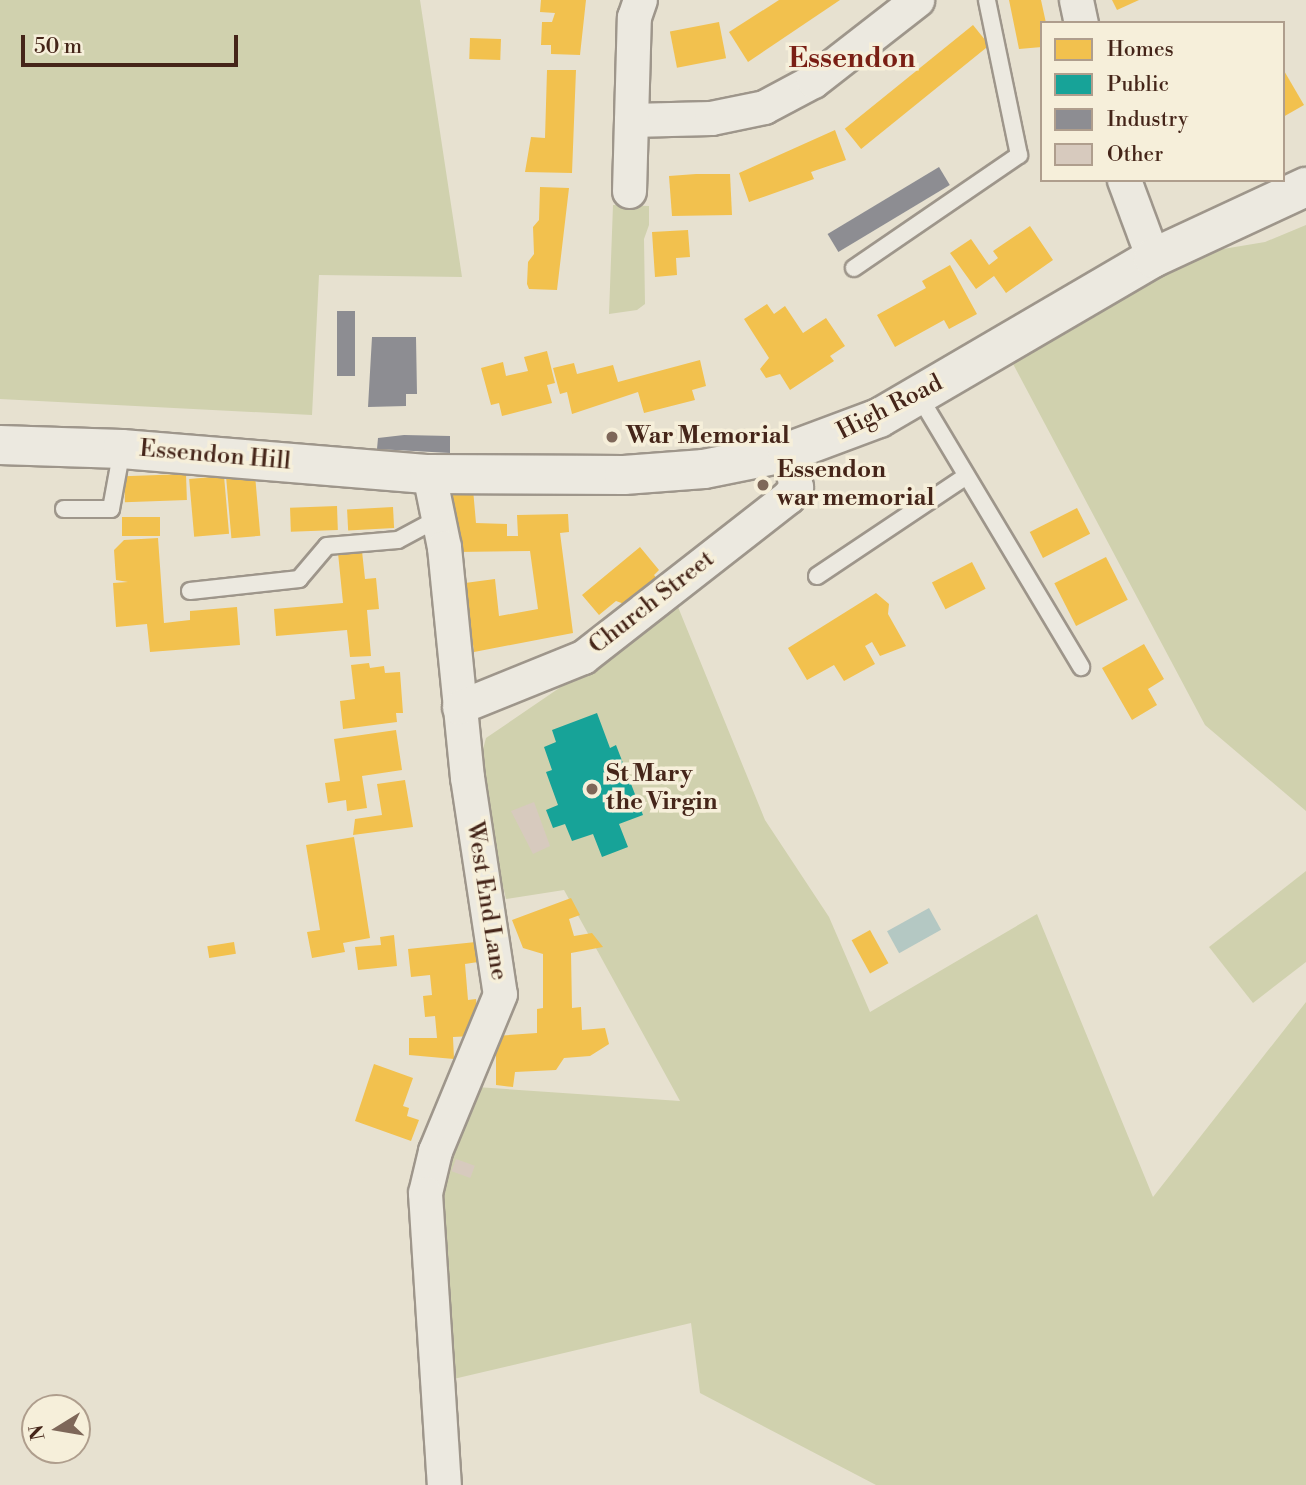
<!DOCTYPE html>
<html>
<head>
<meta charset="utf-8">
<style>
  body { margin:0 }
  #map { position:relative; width:1306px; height:1485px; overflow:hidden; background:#e7e1d0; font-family:"Libre Bodoni",serif }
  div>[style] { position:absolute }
  .green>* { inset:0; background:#d0d1ae }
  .water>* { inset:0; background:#b4c8c3; transform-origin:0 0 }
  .homes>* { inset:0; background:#f2c14e; transform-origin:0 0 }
  .public>* { inset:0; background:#17a398 }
  .industry>* { inset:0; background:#8d8d92; transform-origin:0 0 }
  .building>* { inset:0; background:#d7cabe; transform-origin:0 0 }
  .roads { filter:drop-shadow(2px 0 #9e968b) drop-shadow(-2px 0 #9e968b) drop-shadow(0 2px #9e968b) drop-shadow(0 -2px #9e968b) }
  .service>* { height:16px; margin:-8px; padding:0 8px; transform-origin:8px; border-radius:8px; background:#ece9e0 }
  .minor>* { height:33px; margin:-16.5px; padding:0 16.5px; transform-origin:16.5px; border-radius:16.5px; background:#ece9e0 }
  .secondary>* { height:38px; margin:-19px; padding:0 19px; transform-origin:19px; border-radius:19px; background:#ece9e0 }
  .dots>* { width:19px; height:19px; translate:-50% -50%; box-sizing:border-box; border:4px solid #f6efda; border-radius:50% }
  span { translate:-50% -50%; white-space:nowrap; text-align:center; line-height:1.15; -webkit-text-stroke:7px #f6efda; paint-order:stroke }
  .street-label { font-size:24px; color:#452519 }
  .poi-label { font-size:24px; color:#452519; font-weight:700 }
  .left { translate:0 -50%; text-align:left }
  .quarter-label { font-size:28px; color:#7a1f14; font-weight:700 }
  .legend { position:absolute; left:1040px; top:21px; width:245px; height:161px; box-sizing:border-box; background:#f6efda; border:2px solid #af9e8d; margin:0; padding:9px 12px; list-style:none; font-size:21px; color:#452519 }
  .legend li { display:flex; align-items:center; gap:14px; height:35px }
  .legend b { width:35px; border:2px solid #af9e8d }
  .north { position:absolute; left:21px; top:1394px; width:70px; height:70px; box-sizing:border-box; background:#f6efda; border:2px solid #af9e8d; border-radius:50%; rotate:259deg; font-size:19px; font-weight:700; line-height:28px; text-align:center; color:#452519 }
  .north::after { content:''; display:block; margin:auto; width:24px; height:32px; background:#7e6759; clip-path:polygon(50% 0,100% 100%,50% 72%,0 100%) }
  .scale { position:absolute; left:21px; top:35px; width:217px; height:32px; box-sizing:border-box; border:4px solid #452519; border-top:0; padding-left:9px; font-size:21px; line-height:24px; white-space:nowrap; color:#452519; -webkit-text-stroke:5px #f6efda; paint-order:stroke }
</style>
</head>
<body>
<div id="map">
  <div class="green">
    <div style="clip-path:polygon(0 0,420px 0,462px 277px,319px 275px,312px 415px,0 399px)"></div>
    <div style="clip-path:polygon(613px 205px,649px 206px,649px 225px,644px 239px,645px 304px,637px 310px,609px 314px)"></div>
    <div style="clip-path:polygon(1306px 225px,1306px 811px,1205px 725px,1012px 362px,1155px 278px,1217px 250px,1265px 242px)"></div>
    <div style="clip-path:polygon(678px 607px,765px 820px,829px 917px,870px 1012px,1037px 914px,1153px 1197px,1306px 1002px,1306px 1485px,876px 1485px,700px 1393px,691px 1323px,445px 1381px,435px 1196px,476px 1087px,680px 1101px,564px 890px,506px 899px,476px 775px,486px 738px)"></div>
    <div style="clip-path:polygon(1306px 871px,1306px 962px,1253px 1003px,1209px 947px)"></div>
  </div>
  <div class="water">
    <div style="left:929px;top:908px;width:25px;height:48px;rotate:61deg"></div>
  </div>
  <div class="homes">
    <div style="clip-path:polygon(541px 0,586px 0,580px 55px,551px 54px,551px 45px,541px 45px,542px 22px,552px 22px,555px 13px,540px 12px)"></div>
    <div style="clip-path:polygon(779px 0,840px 0,748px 62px,729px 32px)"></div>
    <div style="clip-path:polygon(1009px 0,1041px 0,1046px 23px,1042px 23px,1042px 47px,1019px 49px)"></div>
    <div style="clip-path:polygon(1112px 0,1139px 0,1117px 10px)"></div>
    <div style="left:719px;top:22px;width:37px;height:50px;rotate:79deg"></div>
    <div style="left:973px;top:25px;width:26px;height:165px;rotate:51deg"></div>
    <div style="left:470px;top:38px;width:31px;height:21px;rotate:2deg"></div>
    <div style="clip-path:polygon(1283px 69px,1304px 105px,1283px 117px)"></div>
    <div style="clip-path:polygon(547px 70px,576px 70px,572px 173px,525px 172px,531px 137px,545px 138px)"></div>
    <div style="clip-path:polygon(835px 130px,846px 160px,811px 172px,814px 179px,749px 202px,739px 173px)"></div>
    <div style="clip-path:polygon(696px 174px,730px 174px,732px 215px,672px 216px,669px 176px)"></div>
    <div style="clip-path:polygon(540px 187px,569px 188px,557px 290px,529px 289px,527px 284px,528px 262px,534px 254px,533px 227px,539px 220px)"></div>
    <div style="clip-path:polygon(1030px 226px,1053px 260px,1006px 293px,994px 276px,976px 289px,950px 253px,971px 239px,989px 265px,998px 258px,993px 251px)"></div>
    <div style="clip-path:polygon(688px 230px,690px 257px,676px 258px,677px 275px,655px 277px,652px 232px)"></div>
    <div style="clip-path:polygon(950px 265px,977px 314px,949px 329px,944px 320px,895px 347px,877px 315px,926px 288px,922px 281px)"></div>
    <div style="clip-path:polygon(767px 304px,774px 314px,785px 306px,803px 333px,826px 318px,845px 346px,830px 356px,834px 361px,790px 390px,780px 374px,766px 378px,760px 369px,769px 358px,744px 319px)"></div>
    <div style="clip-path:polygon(547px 351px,555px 383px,547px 385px,552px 403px,502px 416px,499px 403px,491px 405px,481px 368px,503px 362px,506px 376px,528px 371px,524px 357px)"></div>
    <div style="clip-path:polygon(700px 360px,706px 386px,692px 390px,695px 400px,644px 413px,638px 392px,572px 414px,567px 392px,560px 394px,553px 368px,574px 363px,577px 374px,613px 365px,618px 382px)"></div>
    <div style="left:186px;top:474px;width:26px;height:62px;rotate:88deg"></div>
    <div style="left:255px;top:475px;width:61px;height:29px;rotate:85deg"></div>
    <div style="left:224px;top:476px;width:58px;height:35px;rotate:85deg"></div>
    <div style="clip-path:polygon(473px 489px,476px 523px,507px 524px,507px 536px,518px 536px,517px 515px,568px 514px,569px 532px,560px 533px,573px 633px,474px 652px,465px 583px,495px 579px,499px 616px,538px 609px,530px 551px,457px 552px,452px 490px)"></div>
    <div style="left:337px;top:506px;width:24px;height:47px;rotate:88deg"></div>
    <div style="left:393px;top:507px;width:21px;height:46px;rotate:87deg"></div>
    <div style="left:1077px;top:508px;width:29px;height:53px;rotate:63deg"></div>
    <div style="left:160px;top:517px;width:19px;height:38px;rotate:90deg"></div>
    <div style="clip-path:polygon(158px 538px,164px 623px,190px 620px,190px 611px,237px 607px,240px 645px,150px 652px,147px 624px,116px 627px,113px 583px,128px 582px,116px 580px,114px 550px,124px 540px)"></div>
    <div style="clip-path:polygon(640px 547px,659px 570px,654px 575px,658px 580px,627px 605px,616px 601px,599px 615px,582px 595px)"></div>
    <div style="clip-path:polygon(362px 551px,365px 579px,376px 578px,379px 609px,367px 610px,371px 656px,350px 657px,347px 630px,276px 636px,274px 609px,343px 603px,338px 553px)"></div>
    <div style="left:1106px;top:557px;width:48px;height:58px;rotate:63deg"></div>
    <div style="left:972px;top:562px;width:30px;height:45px;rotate:63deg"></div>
    <div style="clip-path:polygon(876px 593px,889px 604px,888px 614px,906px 646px,880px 656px,872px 642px,865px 646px,875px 664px,844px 681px,834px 665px,807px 680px,788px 648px)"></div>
    <div style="clip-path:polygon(1144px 644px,1164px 679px,1148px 689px,1157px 705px,1132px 720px,1102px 668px)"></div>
    <div style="clip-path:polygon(369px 663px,370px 668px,384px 666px,385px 673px,400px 672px,403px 713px,396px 713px,397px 722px,343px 729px,340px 701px,355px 699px,351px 665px)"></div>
    <div style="clip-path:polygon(396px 730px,402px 770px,362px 776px,367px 808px,347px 811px,346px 800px,328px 803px,325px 783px,340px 781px,334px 739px)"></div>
    <div style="clip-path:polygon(405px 780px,413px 827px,353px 835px,355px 819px,382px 815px,377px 784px)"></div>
    <div style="clip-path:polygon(354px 837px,370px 938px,343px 943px,345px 952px,312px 958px,307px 932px,320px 930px,306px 845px)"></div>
    <div style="clip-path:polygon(571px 898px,580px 915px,569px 919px,574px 936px,592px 933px,603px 947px,571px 953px,572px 1008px,581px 1007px,582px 1030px,605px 1028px,609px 1044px,590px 1056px,564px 1058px,556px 1070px,515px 1072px,513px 1087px,496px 1085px,496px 1036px,537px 1033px,537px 1009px,543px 1008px,543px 954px,523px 948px,512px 920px)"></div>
    <div style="left:870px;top:930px;width:38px;height:21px;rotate:61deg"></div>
    <div style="clip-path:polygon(394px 935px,397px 966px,358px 970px,355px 947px,381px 945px,380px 937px)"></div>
    <div style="left:234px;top:942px;width:12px;height:27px;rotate:81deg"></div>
    <div style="clip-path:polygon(476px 942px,478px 962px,465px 964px,468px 1000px,476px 999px,479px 1024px,472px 1036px,453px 1037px,454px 1059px,409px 1055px,409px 1038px,437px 1038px,435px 1016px,425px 1017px,423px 996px,432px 995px,430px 975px,411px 977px,408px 949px)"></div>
    <div style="clip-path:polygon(374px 1064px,413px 1078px,403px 1106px,409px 1108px,407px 1116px,419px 1120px,411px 1141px,355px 1121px)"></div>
  </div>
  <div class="public">
    <div style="clip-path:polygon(597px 713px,610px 748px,616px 745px,643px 815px,619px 824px,628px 847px,602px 857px,593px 834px,572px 841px,565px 824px,553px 828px,546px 810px,558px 805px,546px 772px,552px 770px,544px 747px,556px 742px,552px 730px)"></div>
  </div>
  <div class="industry">
    <div style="left:939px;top:167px;width:21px;height:130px;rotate:59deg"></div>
    <div style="left:337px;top:311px;width:18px;height:65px"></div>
    <div style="clip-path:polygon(372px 337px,416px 337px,417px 394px,406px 394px,406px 406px,368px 407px)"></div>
    <div style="clip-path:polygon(404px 435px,450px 436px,450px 453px,377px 449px,378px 438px)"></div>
  </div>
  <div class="building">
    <div style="clip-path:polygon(534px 802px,550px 846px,533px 854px,511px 811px)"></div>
    <div style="left:456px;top:1159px;width:20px;height:13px;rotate:20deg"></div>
  </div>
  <div class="roads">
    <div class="service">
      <div style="left:854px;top:268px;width:200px;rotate:-34.4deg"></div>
      <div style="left:1019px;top:155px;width:158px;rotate:-101.7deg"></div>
      <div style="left:919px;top:396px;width:316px;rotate:59.1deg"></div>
      <div style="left:64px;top:509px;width:47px"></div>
      <div style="left:111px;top:509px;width:61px;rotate:-79.6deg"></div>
      <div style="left:817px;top:576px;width:178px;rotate:-33.8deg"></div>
      <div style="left:190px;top:591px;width:110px;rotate:-6.3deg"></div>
      <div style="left:299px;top:579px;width:43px;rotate:-49.7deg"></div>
      <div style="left:327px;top:546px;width:71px;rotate:-4.8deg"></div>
      <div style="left:398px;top:540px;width:47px;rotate:-28.2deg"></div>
    </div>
    <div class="minor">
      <div style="left:1076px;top:0;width:24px;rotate:78deg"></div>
      <div style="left:631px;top:120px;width:80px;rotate:-1.4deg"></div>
      <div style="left:711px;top:118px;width:54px;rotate:-11.7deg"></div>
      <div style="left:764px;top:107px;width:55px;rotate:-28deg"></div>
      <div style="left:813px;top:81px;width:132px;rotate:-37.9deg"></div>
      <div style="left:1124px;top:180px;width:83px;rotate:69.6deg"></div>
      <div style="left:629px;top:191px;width:174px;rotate:-88.4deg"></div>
      <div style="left:634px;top:17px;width:18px;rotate:-71deg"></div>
      <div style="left:429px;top:474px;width:75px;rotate:78.4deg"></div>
      <div style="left:444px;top:547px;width:231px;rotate:84.3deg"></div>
      <div style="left:467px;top:777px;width:219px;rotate:81.4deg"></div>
      <div style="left:500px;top:994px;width:170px;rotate:112.5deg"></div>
      <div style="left:435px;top:1151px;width:43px;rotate:103.4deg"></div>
      <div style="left:425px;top:1193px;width:293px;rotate:86.3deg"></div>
      <div style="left:459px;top:707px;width:134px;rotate:-22deg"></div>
      <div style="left:583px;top:657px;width:260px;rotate:-38deg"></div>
      <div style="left:788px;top:497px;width:13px;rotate:-51deg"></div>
      <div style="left:796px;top:487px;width:36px;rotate:-103deg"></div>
    </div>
    <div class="secondary">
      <div style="left:0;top:445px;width:122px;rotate:1.9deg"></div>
      <div style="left:122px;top:449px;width:308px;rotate:4.7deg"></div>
      <div style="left:429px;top:474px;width:195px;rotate:0.3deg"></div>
      <div style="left:624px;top:475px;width:80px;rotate:-4.3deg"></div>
      <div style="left:704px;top:469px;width:86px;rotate:-11.4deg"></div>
      <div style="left:788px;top:452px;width:97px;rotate:-20.5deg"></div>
      <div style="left:879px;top:418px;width:317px;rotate:-30.3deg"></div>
      <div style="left:1153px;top:258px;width:169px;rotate:-24.9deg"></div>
    </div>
  </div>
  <div class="dots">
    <div style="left:612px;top:437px;background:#7e6759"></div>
    <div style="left:763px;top:485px;background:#7e6759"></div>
    <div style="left:592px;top:789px;background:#7e6759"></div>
  </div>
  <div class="street-label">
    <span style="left:890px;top:408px;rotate:-27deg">High Road</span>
    <span style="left:215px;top:456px;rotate:5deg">Essendon Hill</span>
    <span style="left:652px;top:603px;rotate:-38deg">Church Street</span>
    <span style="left:486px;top:901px;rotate:81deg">West End Lane</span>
  </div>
  <div class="poi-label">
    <span class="left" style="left:626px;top:437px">War Memorial</span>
    <span class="left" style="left:777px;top:485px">Essendon<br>war memorial</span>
    <span class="left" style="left:606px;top:789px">St Mary<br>the Virgin</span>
  </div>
  <div class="quarter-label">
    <span style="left:852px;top:59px">Essendon</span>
  </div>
  <ul class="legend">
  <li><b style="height:19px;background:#f2c14e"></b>Homes</li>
  <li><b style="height:19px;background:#17a398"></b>Public</li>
  <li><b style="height:19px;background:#8d8d92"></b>Industry</li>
  <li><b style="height:19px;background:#d7cabe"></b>Other</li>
  </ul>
  <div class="north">N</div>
  <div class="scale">50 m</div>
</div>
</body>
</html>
